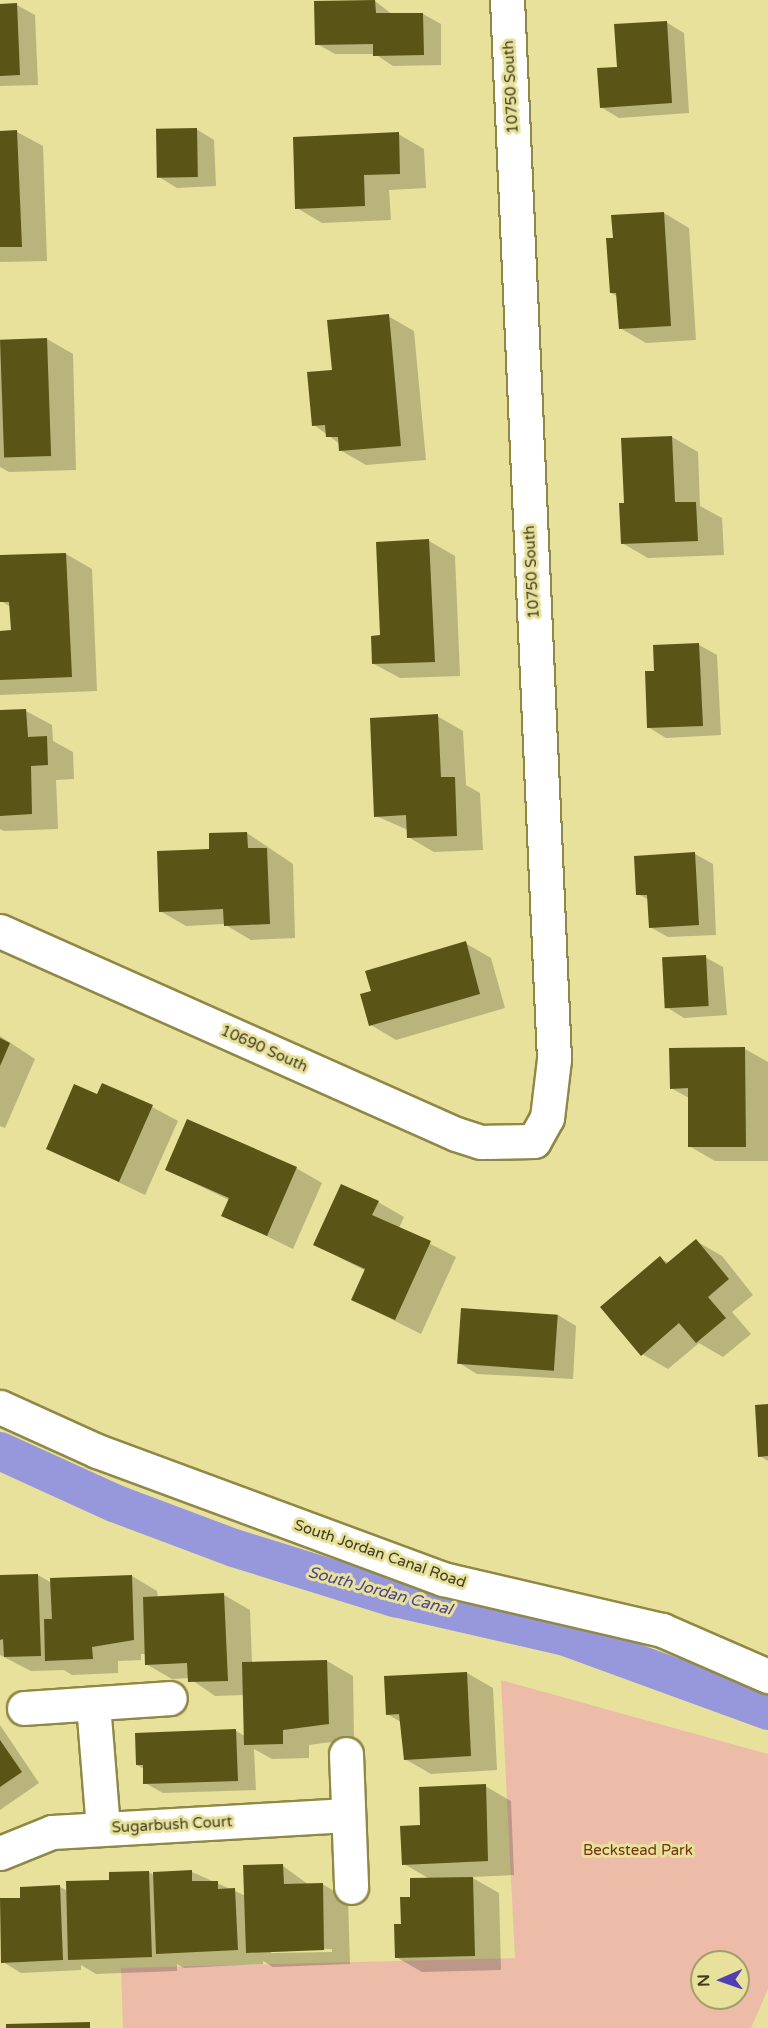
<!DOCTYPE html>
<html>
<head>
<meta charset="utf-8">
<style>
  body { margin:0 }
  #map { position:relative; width:768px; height:2028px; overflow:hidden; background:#e7e19c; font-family:"Varela Round",sans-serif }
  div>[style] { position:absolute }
  .green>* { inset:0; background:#ecbca8 }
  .shadow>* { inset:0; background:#0003 }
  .canal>* { height:38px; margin:-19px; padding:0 19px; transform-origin:19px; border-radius:19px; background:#9797dc }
  .building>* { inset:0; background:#5a5416; transform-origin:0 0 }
  .roads { filter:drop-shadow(2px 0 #8f8846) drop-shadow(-2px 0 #8f8846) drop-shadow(0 2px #8f8846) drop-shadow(0 -2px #8f8846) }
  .minor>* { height:33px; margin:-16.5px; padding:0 16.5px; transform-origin:16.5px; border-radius:16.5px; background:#fff }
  span { translate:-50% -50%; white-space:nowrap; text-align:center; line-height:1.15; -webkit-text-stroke:6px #e7e19c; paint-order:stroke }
  .street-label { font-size:15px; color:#3e3b1f }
  .park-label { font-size:15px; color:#753210 }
  .water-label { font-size:16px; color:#484092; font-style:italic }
  .north { position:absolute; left:690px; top:1950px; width:60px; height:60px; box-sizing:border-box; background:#e7e19c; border:2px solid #a39f6a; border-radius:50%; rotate:268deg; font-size:16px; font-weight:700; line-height:24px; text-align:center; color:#3e3b1f }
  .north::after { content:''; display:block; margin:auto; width:21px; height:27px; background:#503eb5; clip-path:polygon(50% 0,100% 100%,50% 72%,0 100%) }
</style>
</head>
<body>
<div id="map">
  <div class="green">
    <div style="clip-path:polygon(evenodd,501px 1680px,768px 1754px,768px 1989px,751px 2028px,123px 2028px,121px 1968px,515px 1958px,501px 1680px,702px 1962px,738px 1962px,738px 1998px,702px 1998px,702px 1962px)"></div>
  </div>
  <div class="shadow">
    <div style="clip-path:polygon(375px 1px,393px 15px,423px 14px,441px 24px,441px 65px,393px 66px,375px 54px,335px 54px,317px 44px)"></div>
    <div style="clip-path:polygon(0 5px,17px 5px,35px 15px,38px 85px,0 86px)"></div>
    <div style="clip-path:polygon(666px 22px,684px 33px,689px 113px,619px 118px,601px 107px,618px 68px)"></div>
    <div style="clip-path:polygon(196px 129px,214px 140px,216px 186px,177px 188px,159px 177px)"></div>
    <div style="clip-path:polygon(0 132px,17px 132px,43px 146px,47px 261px,0 262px)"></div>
    <div style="clip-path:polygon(398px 134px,424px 149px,426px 188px,389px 190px,391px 220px,322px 223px,297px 208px)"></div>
    <div style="clip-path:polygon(664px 213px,689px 228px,696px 340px,646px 343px,620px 328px,618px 297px,611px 293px,614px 240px)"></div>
    <div style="clip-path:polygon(388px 316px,414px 331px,426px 460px,366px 465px,340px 450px,340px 444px,314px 425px,333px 371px)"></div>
    <div style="clip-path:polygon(47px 339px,73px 354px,76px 470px,9px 472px,0 467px,0 341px)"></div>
    <div style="clip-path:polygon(672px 437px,698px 452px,700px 506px,722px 518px,724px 555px,648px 558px,622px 543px,625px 504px)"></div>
    <div style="clip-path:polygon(429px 541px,455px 556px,460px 676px,400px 678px,374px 664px,381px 637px)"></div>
    <div style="clip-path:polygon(66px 554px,92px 569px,97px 691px,0 695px,0 632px,12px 632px,11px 607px,1px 601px,0 557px)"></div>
    <div style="clip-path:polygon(699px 645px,717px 655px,721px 735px,666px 738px,648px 727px)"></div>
    <div style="clip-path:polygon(26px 711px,52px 725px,53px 741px,73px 752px,74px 779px,56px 780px,58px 829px,4px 831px,0 829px,0 712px)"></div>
    <div style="clip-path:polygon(437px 716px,463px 731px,466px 785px,480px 793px,483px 850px,434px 852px,408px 837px,408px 830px,376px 816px)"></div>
    <div style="clip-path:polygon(247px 833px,293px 864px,295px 938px,251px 940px,224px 924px,186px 926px,160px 911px)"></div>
    <div style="clip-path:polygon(695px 854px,713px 864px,716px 935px,668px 937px,650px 927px,649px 900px,638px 894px)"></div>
    <div style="clip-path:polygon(465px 943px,491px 958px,505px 1008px,396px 1040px,371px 1025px)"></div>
    <div style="clip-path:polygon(705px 957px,723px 967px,727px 1015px,684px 1018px,666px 1007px)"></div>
    <div style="clip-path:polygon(0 1036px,35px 1059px,5px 1128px,0 1126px)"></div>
    <div style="clip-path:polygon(745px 1049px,768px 1062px,768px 1161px,715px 1161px,689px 1146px,689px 1098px,671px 1088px)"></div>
    <div style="clip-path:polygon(152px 1107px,178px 1121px,145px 1195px,48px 1148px)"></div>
    <div style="clip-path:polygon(296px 1168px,322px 1183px,293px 1249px,223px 1215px,229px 1200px,167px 1170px)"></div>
    <div style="clip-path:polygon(378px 1202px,404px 1217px,399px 1228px,456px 1257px,421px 1334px,353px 1300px,366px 1271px,315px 1245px)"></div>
    <div style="clip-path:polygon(696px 1241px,722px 1256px,753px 1295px,732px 1312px,751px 1334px,723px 1357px,699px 1343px,668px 1369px,642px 1354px,660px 1258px,669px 1263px)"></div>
    <div style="clip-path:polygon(558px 1315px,576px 1326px,573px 1379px,477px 1374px,459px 1363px)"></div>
    <div style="clip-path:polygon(768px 1405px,768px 1461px,760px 1456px)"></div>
    <div style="clip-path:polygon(38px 1575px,52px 1583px,132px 1576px,157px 1591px,158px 1598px,224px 1595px,250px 1610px,252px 1663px,327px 1661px,353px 1676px,354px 1739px,309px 1745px,309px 1758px,272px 1759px,254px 1749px,256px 1790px,163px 1793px,145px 1783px,144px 1769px,137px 1765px,236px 1731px,245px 1736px,244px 1695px,215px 1696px,189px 1678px,172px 1679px,146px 1664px,146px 1654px,141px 1654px,141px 1660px,118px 1661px,118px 1673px,72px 1675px,64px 1670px,31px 1671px,0 1655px,0 1576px)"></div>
    <div style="clip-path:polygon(467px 1673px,493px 1688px,497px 1770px,431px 1774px,405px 1759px,401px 1722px,387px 1714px)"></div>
    <div style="clip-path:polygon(0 1725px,39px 1783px,0 1810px)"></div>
    <div style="clip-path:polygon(485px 1786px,511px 1801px,514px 1875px,471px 1877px,499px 1893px,501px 1970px,422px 1972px,396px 1957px,412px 1898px,430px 1879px,404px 1864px,421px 1826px)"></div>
    <div style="clip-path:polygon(evenodd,283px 1866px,309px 1885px,322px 1884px,348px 1899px,350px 1964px,273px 1967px,263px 1961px,263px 1964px,184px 1968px,177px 1964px,177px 1971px,96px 1974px,81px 1965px,81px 1970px,21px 1973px,3px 1962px,21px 1899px,60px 1887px,68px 1891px,149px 1872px,155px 1876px,192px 1872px,246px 1896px,283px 1866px,332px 1949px,332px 1952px,271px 1953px,271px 1950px,332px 1949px)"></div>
  </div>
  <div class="canal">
    <div style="left:0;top:1451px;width:125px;rotate:24.5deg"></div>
    <div style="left:114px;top:1503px;width:128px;rotate:20.6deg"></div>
    <div style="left:234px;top:1548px;width:169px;rotate:17.3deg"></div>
    <div style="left:395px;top:1598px;width:174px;rotate:12.9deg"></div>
    <div style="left:565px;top:1637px;width:216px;rotate:20deg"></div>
  </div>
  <div class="building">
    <div style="clip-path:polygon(375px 0,376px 13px,423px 13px,424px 55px,373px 56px,373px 44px,315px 45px,314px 1px)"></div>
    <div style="clip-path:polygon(17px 3px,20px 75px,0 76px,0 4px)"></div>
    <div style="clip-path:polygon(667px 21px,672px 103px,600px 108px,597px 68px,617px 67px,614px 24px)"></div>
    <div style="left:197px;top:128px;width:49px;height:41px;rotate:89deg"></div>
    <div style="clip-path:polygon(17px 130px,22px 247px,0 247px,0 131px)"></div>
    <div style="clip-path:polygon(399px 132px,400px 174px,364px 175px,365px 206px,295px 209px,293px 137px)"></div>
    <div style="clip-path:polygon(664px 212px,671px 326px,619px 329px,616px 293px,610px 293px,606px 238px,613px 238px,611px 215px)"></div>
    <div style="clip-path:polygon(389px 314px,401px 446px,339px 451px,338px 437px,326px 437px,325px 425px,312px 426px,307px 372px,332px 370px,327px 320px)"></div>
    <div style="left:47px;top:338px;width:118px;height:47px;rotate:88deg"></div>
    <div style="clip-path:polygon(672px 436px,675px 502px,696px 502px,698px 541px,621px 544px,619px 503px,624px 503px,621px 438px)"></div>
    <div style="clip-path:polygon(429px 539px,435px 662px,372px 664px,371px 636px,380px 635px,376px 542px)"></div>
    <div style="clip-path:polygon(66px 553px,72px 677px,0 680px,0 631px,11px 630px,9px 602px,0 602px,0 555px)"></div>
    <div style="clip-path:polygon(699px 643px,703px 726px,647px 728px,645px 671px,654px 671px,653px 645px)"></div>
    <div style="clip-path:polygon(26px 709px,28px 737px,47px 736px,48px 765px,31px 766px,32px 814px,0 816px,0 710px)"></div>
    <div style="clip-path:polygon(438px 714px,441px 777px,455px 777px,457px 836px,407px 838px,406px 815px,374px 817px,370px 718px)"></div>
    <div style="clip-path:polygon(247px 832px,248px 848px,267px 848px,270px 924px,224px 926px,223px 909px,159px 912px,157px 851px,209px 849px,209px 833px)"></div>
    <div style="clip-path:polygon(695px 852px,699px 925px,649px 928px,647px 895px,636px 895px,634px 856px)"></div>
    <div style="clip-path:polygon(466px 941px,480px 994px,369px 1026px,360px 994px,371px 991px,365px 971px)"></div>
    <div style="left:706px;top:955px;width:51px;height:44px;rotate:87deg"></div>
    <div style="clip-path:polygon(0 1038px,10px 1043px,0 1066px)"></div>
    <div style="clip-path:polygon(745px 1047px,746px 1147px,688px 1147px,688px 1088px,670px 1089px,669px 1048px)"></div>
    <div style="clip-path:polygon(102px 1083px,153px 1105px,119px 1182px,46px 1149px,74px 1084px,97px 1094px)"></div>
    <div style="clip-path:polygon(187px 1119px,297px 1167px,267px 1236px,221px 1216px,229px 1198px,165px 1170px)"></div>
    <div style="clip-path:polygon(341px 1184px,379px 1201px,372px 1215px,431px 1241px,395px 1320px,351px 1300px,365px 1269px,313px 1245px)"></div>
    <div style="clip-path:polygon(696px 1239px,729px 1279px,708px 1297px,726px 1318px,696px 1343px,679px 1323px,641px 1356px,600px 1307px,660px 1256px,666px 1264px)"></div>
    <div style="left:461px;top:1308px;width:97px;height:56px;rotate:4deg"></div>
    <div style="clip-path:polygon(768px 1404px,768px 1456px,758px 1457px,755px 1405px)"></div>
    <div style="clip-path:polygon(38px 1574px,41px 1656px,4px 1657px,3px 1639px,0 1640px,0 1575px)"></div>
    <div style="clip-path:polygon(132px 1575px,134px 1640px,92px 1647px,93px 1659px,45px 1661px,44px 1619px,52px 1619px,50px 1578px)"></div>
    <div style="clip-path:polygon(224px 1593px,228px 1681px,188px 1682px,187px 1663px,145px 1665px,143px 1597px)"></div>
    <div style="clip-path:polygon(327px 1660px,329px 1724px,283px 1730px,283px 1744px,244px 1745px,242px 1662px)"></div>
    <div style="clip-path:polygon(467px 1672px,471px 1756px,404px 1760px,399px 1714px,386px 1715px,384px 1676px)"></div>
    <div style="clip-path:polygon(236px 1729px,238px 1781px,143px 1784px,143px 1765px,136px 1765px,135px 1733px)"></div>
    <div style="clip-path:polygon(0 1740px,22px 1772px,0 1787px)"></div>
    <div style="clip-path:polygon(486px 1784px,488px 1861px,402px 1865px,400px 1826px,420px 1825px,419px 1787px)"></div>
    <div style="clip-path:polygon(283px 1864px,284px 1884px,323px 1883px,324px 1950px,246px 1953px,243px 1865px)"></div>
    <div style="clip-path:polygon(192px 1870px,192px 1881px,218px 1881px,218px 1889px,235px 1888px,238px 1950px,156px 1954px,153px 1872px)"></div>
    <div style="clip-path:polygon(149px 1871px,152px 1957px,68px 1960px,66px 1881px,109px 1880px,109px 1872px)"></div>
    <div style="clip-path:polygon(473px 1877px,475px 1956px,395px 1958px,394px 1924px,401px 1924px,400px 1897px,410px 1897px,410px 1878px)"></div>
    <div style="clip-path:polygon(60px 1885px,63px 1960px,1px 1963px,0 1898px,20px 1898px,20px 1887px)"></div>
    <div style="clip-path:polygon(90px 2022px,90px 2028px,6px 2028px,6px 2024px)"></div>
  </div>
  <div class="roads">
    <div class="minor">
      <div style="left:0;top:931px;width:499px;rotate:24deg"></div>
      <div style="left:456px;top:1134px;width:26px;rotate:18deg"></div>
      <div style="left:481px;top:1142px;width:53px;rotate:-1.1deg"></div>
      <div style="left:534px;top:1141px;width:26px;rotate:-61deg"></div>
      <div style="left:547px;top:1118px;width:59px;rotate:-83.2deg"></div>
      <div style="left:554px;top:1059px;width:1060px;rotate:-92.54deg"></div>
      <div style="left:0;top:1407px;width:107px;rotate:24.4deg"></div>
      <div style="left:97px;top:1451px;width:369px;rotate:20.3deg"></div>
      <div style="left:443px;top:1579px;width:225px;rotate:13.1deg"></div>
      <div style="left:662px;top:1630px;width:116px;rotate:23.5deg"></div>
      <div style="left:93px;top:1704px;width:125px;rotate:85.4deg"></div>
      <div style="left:24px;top:1708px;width:146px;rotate:-3.9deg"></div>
      <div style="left:346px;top:1754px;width:133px;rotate:87.8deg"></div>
      <div style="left:0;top:1853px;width:56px;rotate:-22deg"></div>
      <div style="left:52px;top:1832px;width:296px;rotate:-3.3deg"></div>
    </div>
  </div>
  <div class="street-label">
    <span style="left:511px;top:87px;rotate:-93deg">10750 South</span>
    <span style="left:532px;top:572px;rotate:-93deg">10750 South</span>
    <span style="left:264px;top:1049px;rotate:24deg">10690 South</span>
    <span style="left:380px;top:1554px;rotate:19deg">South Jordan Canal Road</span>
    <span style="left:172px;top:1825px;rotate:-3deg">Sugarbush Court</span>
  </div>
  <div class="park-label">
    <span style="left:638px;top:1851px">Beckstead Park</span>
  </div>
  <div class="water-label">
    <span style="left:380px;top:1591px;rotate:15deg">South Jordan Canal</span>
  </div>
  <div class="north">N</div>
</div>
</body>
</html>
